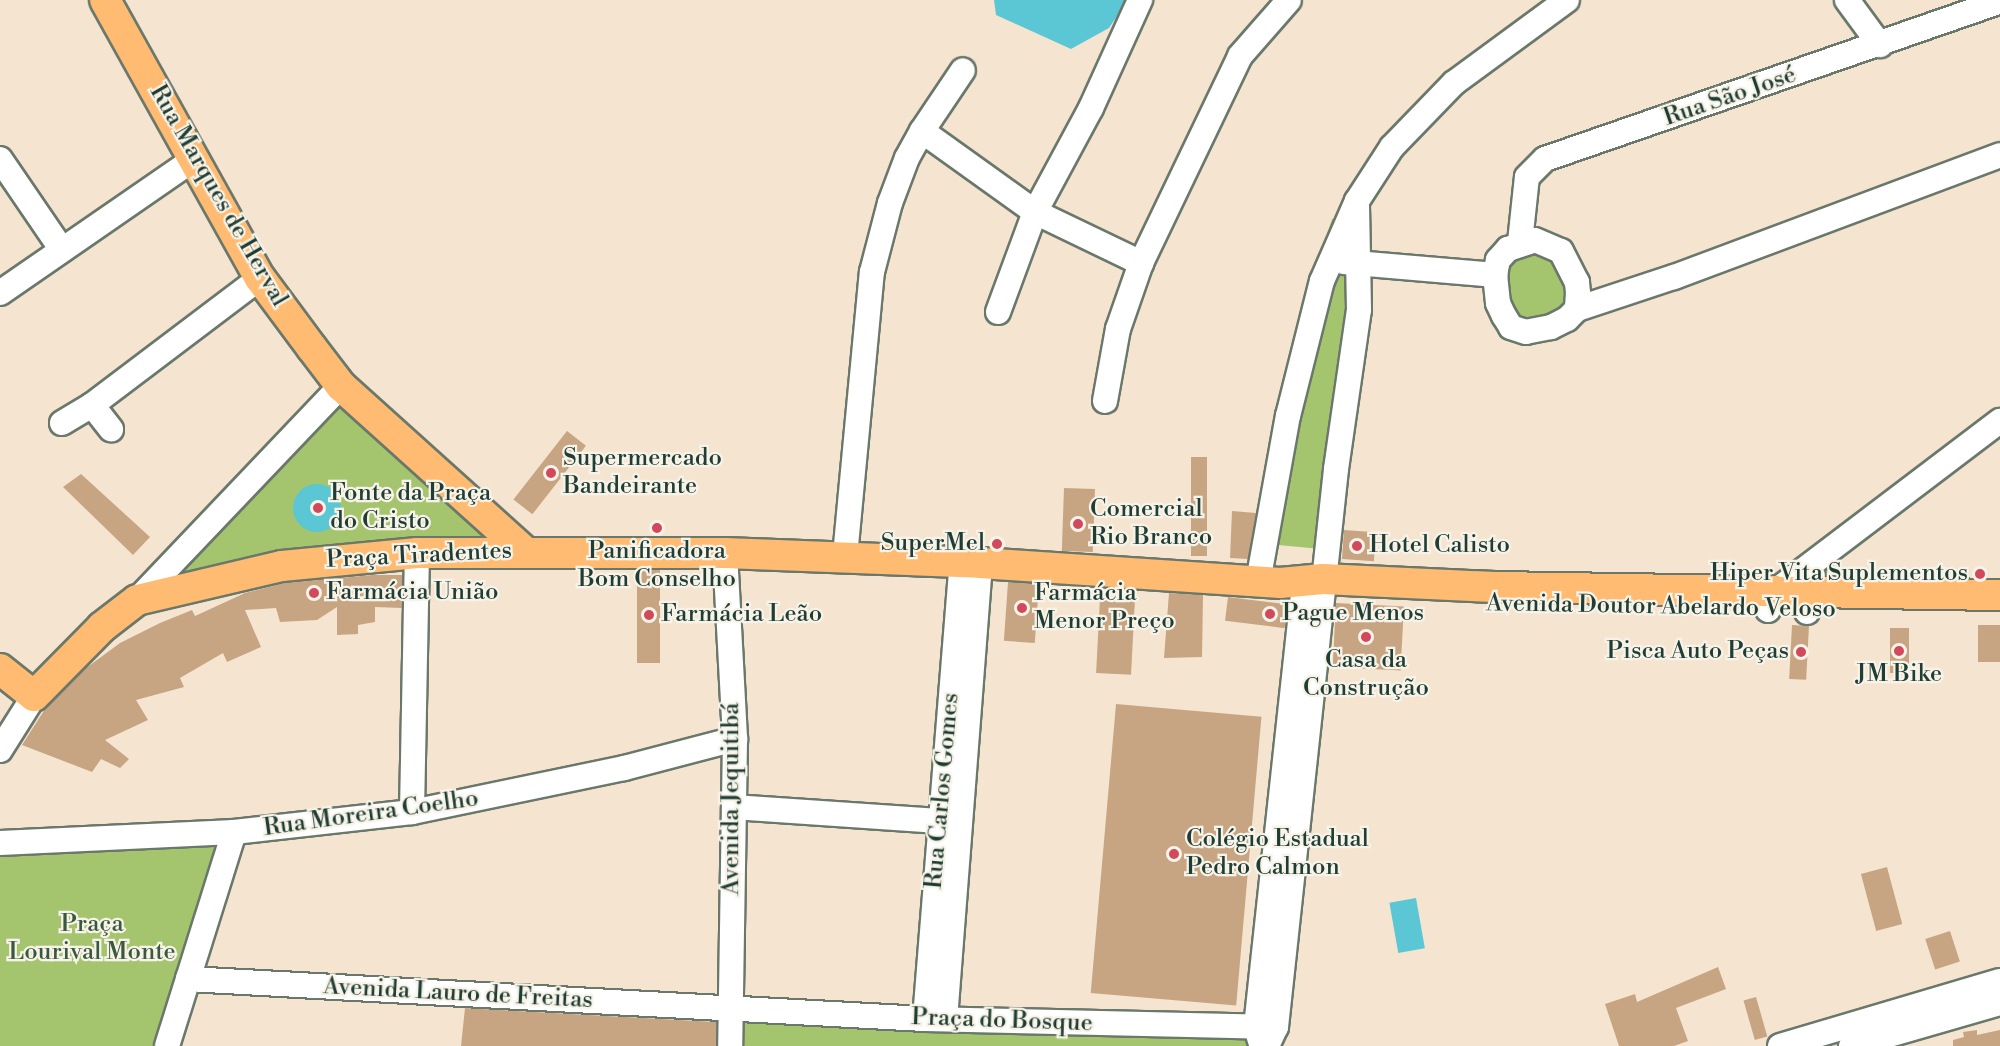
<!DOCTYPE html>
<html>
<head>
<meta charset="utf-8">
<style>
  body { margin:0 }
  #map { position:relative; width:2000px; height:1046px; overflow:hidden; background:#f5e5d0; font-family:"Libre Bodoni",serif }
  div>[style] { position:absolute }
  .green>* { inset:0; background:#a4c46d }
  .water>* { inset:0; background:#5bc7d5; transform-origin:0 0 }
  .round { border-radius:50% }
  .building>* { inset:0; background:#c7a582; transform-origin:0 0 }
  .roads { filter:drop-shadow(2px 0 #6a786b) drop-shadow(-2px 0 #6a786b) drop-shadow(0 2px #6a786b) drop-shadow(0 -2px #6a786b) }
  .minor>* { height:24px; margin:-12px; padding:0 12px; transform-origin:12px; border-radius:12px; background:#fff }
  .major>* { height:30px; margin:-15px; padding:0 15px; transform-origin:15px; border-radius:15px; background:#ffbb71 }
  .dots>* { width:16px; height:16px; translate:-50% -50%; box-sizing:border-box; border:3px solid #f7f3e8; border-radius:50% }
  span { translate:-50% -50%; white-space:nowrap; text-align:center; line-height:1.15; -webkit-text-stroke:4.5px #f7f3e8; paint-order:stroke }
  .street-label { font-size:24px; color:#1f3d34 }
  .poi-label { font-size:24px; color:#1f3d34 }
  .left { translate:0 -50%; text-align:left }
  .right { translate:-100% -50%; text-align:right }
  .park-label { font-size:24px; color:#3a583f }
</style>
</head>
<body>
<div id="map">
  <div class="green">
    <div style="clip-path:polygon(1357px 211px,1361px 278px,1321px 549px,1267px 544px,1324px 244px,1332px 219px)"></div>
    <div style="clip-path:polygon(1561px 251px,1572px 309px,1513px 328px,1503px 255px)"></div>
    <div style="clip-path:polygon(341px 386px,523px 551px,156px 593px)"></div>
    <div style="clip-path:polygon(232px 835px,156px 1046px,0 1046px,0 847px)"></div>
    <div style="clip-path:polygon(729px 1010px,1256px 1027px,1260px 1046px,729px 1046px)"></div>
  </div>
  <div class="water">
    <div style="clip-path:polygon(994px 0,1128px 0,1109px 28px,1071px 49px,996px 15px)"></div>
    <div class="round" style="left:293px;top:484px;width:48px;height:48px"></div>
    <div style="left:1416px;top:898px;width:51px;height:27px;rotate:80deg"></div>
  </div>
  <div class="building">
    <div style="left:567px;top:431px;width:24px;height:87px;rotate:38deg"></div>
    <div style="left:1191px;top:457px;width:16px;height:99px"></div>
    <div style="clip-path:polygon(81px 474px,150px 537px,133px 555px,63px 487px)"></div>
    <div style="left:1064px;top:488px;width:31px;height:63px;rotate:2deg"></div>
    <div style="clip-path:polygon(1232px 511px,1256px 513px,1248px 559px,1230px 558px)"></div>
    <div style="left:1344px;top:530px;width:32px;height:29px;rotate:4deg"></div>
    <div style="left:637px;top:570px;width:23px;height:93px"></div>
    <div style="clip-path:polygon(373px 575px,402px 575px,402px 608px,375px 607px,375px 622px,358px 625px,358px 634px,337px 635px,337px 607px,317px 620px,280px 622px,276px 608px,245px 610px,261px 647px,227px 662px,223px 653px,180px 678px,184px 687px,136px 700px,148px 720px,105px 740px,129px 759px,120px 768px,101px 759px,92px 772px,22px 745px,45px 709px,82px 671px,120px 643px,160px 623px,192px 610px,195px 616px,245px 593px,285px 583px)"></div>
    <div style="left:1008px;top:582px;width:31px;height:59px;rotate:4deg"></div>
    <div style="clip-path:polygon(1169px 593px,1203px 595px,1202px 657px,1164px 658px)"></div>
    <div style="left:1228px;top:597px;width:60px;height:24px;rotate:7deg"></div>
    <div style="left:1100px;top:598px;width:35px;height:75px;rotate:3deg"></div>
    <div style="left:1336px;top:603px;width:68px;height:64px;rotate:3deg"></div>
    <div style="left:1792px;top:625px;width:17px;height:54px;rotate:3deg"></div>
    <div style="left:1978px;top:625px;width:22px;height:37px"></div>
    <div style="left:1890px;top:628px;width:19px;height:45px"></div>
    <div style="left:1116px;top:704px;width:146px;height:290px;rotate:5deg"></div>
    <div style="left:1887px;top:867px;width:59px;height:27px;rotate:75deg"></div>
    <div style="left:1950px;top:931px;width:32px;height:26px;rotate:72deg"></div>
    <div style="clip-path:polygon(1718px 967px,1726px 989px,1676px 1008px,1688px 1041px,1674px 1046px,1619px 1046px,1605px 1004px,1635px 994px,1637px 1002px)"></div>
    <div style="left:1756px;top:997px;width:41px;height:13px;rotate:74deg"></div>
    <div style="clip-path:polygon(465px 1008px,716px 1022px,716px 1046px,461px 1046px)"></div>
    <div style="clip-path:polygon(1977px 1030px,1977px 1035px,2000px 1030px,2000px 1046px,1953px 1046px,1953px 1040px,1964px 1037px,1963px 1032px)"></div>
  </div>
  <div class="roads">
    <div class="minor">
      <div style="left:1847px;top:0;width:56px;rotate:53.7deg"></div>
      <div style="left:922px;top:131px;width:73px;rotate:-56.1deg"></div>
      <div style="left:0;top:159px;width:110px;rotate:55.7deg"></div>
      <div style="left:1535px;top:240px;width:28px;rotate:23deg"></div>
      <div style="left:1561px;top:251px;width:35px;rotate:63deg"></div>
      <div style="left:1577px;top:282px;width:11px;rotate:85deg"></div>
      <div style="left:1578px;top:293px;width:16px;rotate:94deg"></div>
      <div style="left:1577px;top:309px;width:14px;rotate:135deg"></div>
      <div style="left:1567px;top:319px;width:18px;rotate:153deg"></div>
      <div style="left:1551px;top:327px;width:25px;rotate:169deg"></div>
      <div style="left:1526px;top:332px;width:16px;rotate:-162deg"></div>
      <div style="left:1511px;top:327px;width:13px;rotate:-122deg"></div>
      <div style="left:1504px;top:316px;width:14px;rotate:-115deg"></div>
      <div style="left:1498px;top:303px;width:28px;rotate:-96deg"></div>
      <div style="left:1495px;top:275px;width:15px;rotate:-79deg"></div>
      <div style="left:1498px;top:260px;width:15px;rotate:-48deg"></div>
      <div style="left:1508px;top:249px;width:28px;rotate:-18deg"></div>
      <div style="left:1520px;top:242px;width:65px;rotate:-83.9deg"></div>
      <div style="left:1527px;top:177px;width:25px;rotate:-45deg"></div>
      <div style="left:1545px;top:159px;width:482px;rotate:-19.1deg"></div>
      <div style="left:1344px;top:262px;width:152px;rotate:4.9deg"></div>
      <div style="left:0;top:293px;width:236px;rotate:-34.6deg"></div>
      <div style="left:1577px;top:309px;width:102px;rotate:-18.3deg"></div>
      <div style="left:1674px;top:277px;width:348px;rotate:-20.5deg"></div>
      <div style="left:998px;top:312px;width:107px;rotate:-69.7deg"></div>
      <div style="left:1035px;top:212px;width:118px;rotate:25.7deg"></div>
      <div style="left:1105px;top:401px;width:73px;rotate:-79.8deg"></div>
      <div style="left:1118px;top:329px;width:70px;rotate:-70.8deg"></div>
      <div style="left:1141px;top:263px;width:229px;rotate:-64.4deg"></div>
      <div style="left:1240px;top:56px;width:74px;rotate:-48.8deg"></div>
      <div style="left:92px;top:405px;width:31px;rotate:52deg"></div>
      <div style="left:62px;top:423px;width:35px;rotate:-31deg"></div>
      <div style="left:92px;top:405px;width:211px;rotate:-37.1deg"></div>
      <div style="left:725px;top:553px;width:186px;rotate:86.9deg"></div>
      <div style="left:735px;top:739px;width:307px;rotate:90.9deg"></div>
      <div style="left:845px;top:556px;width:285px;rotate:-84.6deg"></div>
      <div style="left:872px;top:272px;width:71px;rotate:-75.4deg"></div>
      <div style="left:890px;top:203px;width:48px;rotate:-69.3deg"></div>
      <div style="left:907px;top:158px;width:31px;rotate:-61deg"></div>
      <div style="left:922px;top:131px;width:139px;rotate:35.6deg"></div>
      <div style="left:1035px;top:212px;width:118px;rotate:-61.7deg"></div>
      <div style="left:1091px;top:108px;width:119px;rotate:-65.6deg"></div>
      <div style="left:1258px;top:582px;width:169px;rotate:-79.8deg"></div>
      <div style="left:1288px;top:416px;width:139px;rotate:-75.9deg"></div>
      <div style="left:1322px;top:281px;width:87px;rotate:-66.4deg"></div>
      <div style="left:1357px;top:201px;width:64px;rotate:-57.1deg"></div>
      <div style="left:1392px;top:147px;width:89px;rotate:-45.9deg"></div>
      <div style="left:1454px;top:83px;width:140px;rotate:-36.3deg"></div>
      <div style="left:137px;top:600px;width:296px;rotate:-46.4deg"></div>
      <div style="left:1768px;top:610px;width:18px;rotate:-74deg"></div>
      <div style="left:1773px;top:593px;width:285px;rotate:-37.2deg"></div>
      <div style="left:1807px;top:612px;width:37px;rotate:-81deg"></div>
      <div style="left:0;top:750px;width:64px;rotate:-57.8deg"></div>
      <div style="left:734px;top:807px;width:223px;rotate:3.9deg"></div>
      <div style="left:412px;top:812px;width:259px;rotate:-88.9deg"></div>
      <div style="left:0;top:843px;width:234px;rotate:-2.7deg"></div>
      <div style="left:234px;top:832px;width:179px;rotate:-6.4deg"></div>
      <div style="left:412px;top:812px;width:217px;rotate:-11.7deg"></div>
      <div style="left:624px;top:768px;width:115px;rotate:-14.6deg"></div>
      <div style="left:188px;top:979px;width:738px;rotate:3.11deg"></div>
      <div style="left:925px;top:1019px;width:351px;rotate:1.3deg"></div>
      <div style="left:925px;top:1019px;width:457px;rotate:-85.4deg"></div>
      <div style="left:945px;top:1019px;width:457px;rotate:-85.6deg"></div>
      <div style="left:1260px;top:1041px;width:15px;rotate:-106deg"></div>
      <div style="left:1256px;top:1027px;width:451px;rotate:-83.8deg"></div>
      <div style="left:167px;top:1046px;width:224px;rotate:-72.6deg"></div>
      <div style="left:1267px;top:1046px;width:21px;rotate:-65deg"></div>
      <div style="left:1276px;top:1027px;width:561px;rotate:-83.86deg"></div>
      <div style="left:1336px;top:469px;width:161px;rotate:-81.8deg"></div>
      <div style="left:1359px;top:310px;width:109px;rotate:-91.1deg"></div>
      <div style="left:1780px;top:1046px;width:229px;rotate:-16.5deg"></div>
      <div style="left:1851px;top:1046px;width:155px;rotate:-16.1deg"></div>
    </div>
    <div class="major">
      <div style="left:105px;top:0;width:318px;rotate:60.9deg"></div>
      <div style="left:260px;top:278px;width:87px;rotate:53.4deg"></div>
      <div style="left:312px;top:348px;width:48px;rotate:52.7deg"></div>
      <div style="left:341px;top:386px;width:246px;rotate:42deg"></div>
      <div style="left:0;top:669px;width:43px;rotate:38.5deg"></div>
      <div style="left:34px;top:696px;width:97px;rotate:-45.4deg"></div>
      <div style="left:102px;top:627px;width:44px;rotate:-37.6deg"></div>
      <div style="left:137px;top:600px;width:149px;rotate:-13.2deg"></div>
      <div style="left:282px;top:566px;width:136px;rotate:-5.5deg"></div>
      <div style="left:417px;top:553px;width:308px"></div>
      <div style="left:725px;top:553px;width:255px;rotate:2.2deg"></div>
      <div style="left:980px;top:563px;width:301px;rotate:3.8deg"></div>
      <div style="left:1280px;top:583px;width:43px;rotate:-5.3deg"></div>
      <div style="left:1323px;top:579px;width:172px;rotate:2.7deg"></div>
      <div style="left:1495px;top:587px;width:505px;rotate:0.91deg"></div>
    </div>
  </div>
  <div class="dots">
    <div style="left:551px;top:473px;background:#d1495b"></div>
    <div style="left:318px;top:508px;background:#d1495b"></div>
    <div style="left:1078px;top:524px;background:#d1495b"></div>
    <div style="left:657px;top:528px;background:#d1495b"></div>
    <div style="left:997px;top:544px;background:#d1495b"></div>
    <div style="left:1357px;top:546px;background:#d1495b"></div>
    <div style="left:1980px;top:574px;background:#d1495b"></div>
    <div style="left:314px;top:593px;background:#d1495b"></div>
    <div style="left:1022px;top:608px;background:#d1495b"></div>
    <div style="left:1270px;top:614px;background:#d1495b"></div>
    <div style="left:649px;top:615px;background:#d1495b"></div>
    <div style="left:1366px;top:637px;background:#d1495b"></div>
    <div style="left:1899px;top:651px;background:#d1495b"></div>
    <div style="left:1801px;top:652px;background:#d1495b"></div>
    <div style="left:1174px;top:854px;background:#d1495b"></div>
  </div>
  <div class="street-label">
    <span style="left:1730px;top:97px;rotate:-19deg">Rua São José</span>
    <span style="left:218px;top:196px;rotate:60deg">Rua Marques de Herval</span>
    <span style="left:419px;top:556px;rotate:-3deg">Praça Tiradentes</span>
    <span style="left:1661px;top:607px;rotate:1deg">Avenida Doutor Abelardo Veloso</span>
    <span style="left:943px;top:791px;rotate:-85deg">Rua Carlos Gomes</span>
    <span style="left:732px;top:799px;rotate:-90deg">Avenida Jequitibá</span>
    <span style="left:371px;top:814px;rotate:-8deg">Rua Moreira Coelho</span>
    <span style="left:458px;top:994px;rotate:3deg">Avenida Lauro de Freitas</span>
    <span style="left:1002px;top:1021px;rotate:2deg">Praça do Bosque</span>
  </div>
  <div class="poi-label">
    <span class="left" style="left:563px;top:473px">Supermercado<br>Bandeirante</span>
    <span class="left" style="left:330px;top:508px">Fonte da Praça<br>do Cristo</span>
    <span class="left" style="left:1090px;top:524px">Comercial<br>Rio Branco</span>
    <span class="right" style="left:985px;top:544px">SuperMel</span>
    <span class="left" style="left:1369px;top:546px">Hotel Calisto</span>
    <span style="left:657px;top:566px">Panificadora<br>Bom Conselho</span>
    <span class="right" style="left:1968px;top:574px">Hiper Vita Suplementos</span>
    <span class="left" style="left:326px;top:593px">Farmácia União</span>
    <span class="left" style="left:1034px;top:608px">Farmácia<br>Menor Preço</span>
    <span class="left" style="left:1282px;top:614px">Pague Menos</span>
    <span class="left" style="left:661px;top:615px">Farmácia Leão</span>
    <span class="right" style="left:1789px;top:652px">Pisca Auto Peças</span>
    <span style="left:1366px;top:675px">Casa da<br>Construção</span>
    <span style="left:1899px;top:675px">JM Bike</span>
    <span class="left" style="left:1186px;top:854px">Colégio Estadual<br>Pedro Calmon</span>
  </div>
  <div class="park-label">
    <span style="left:92px;top:939px">Praça<br>Lourival Monte</span>
  </div>
</div>
</body>
</html>
